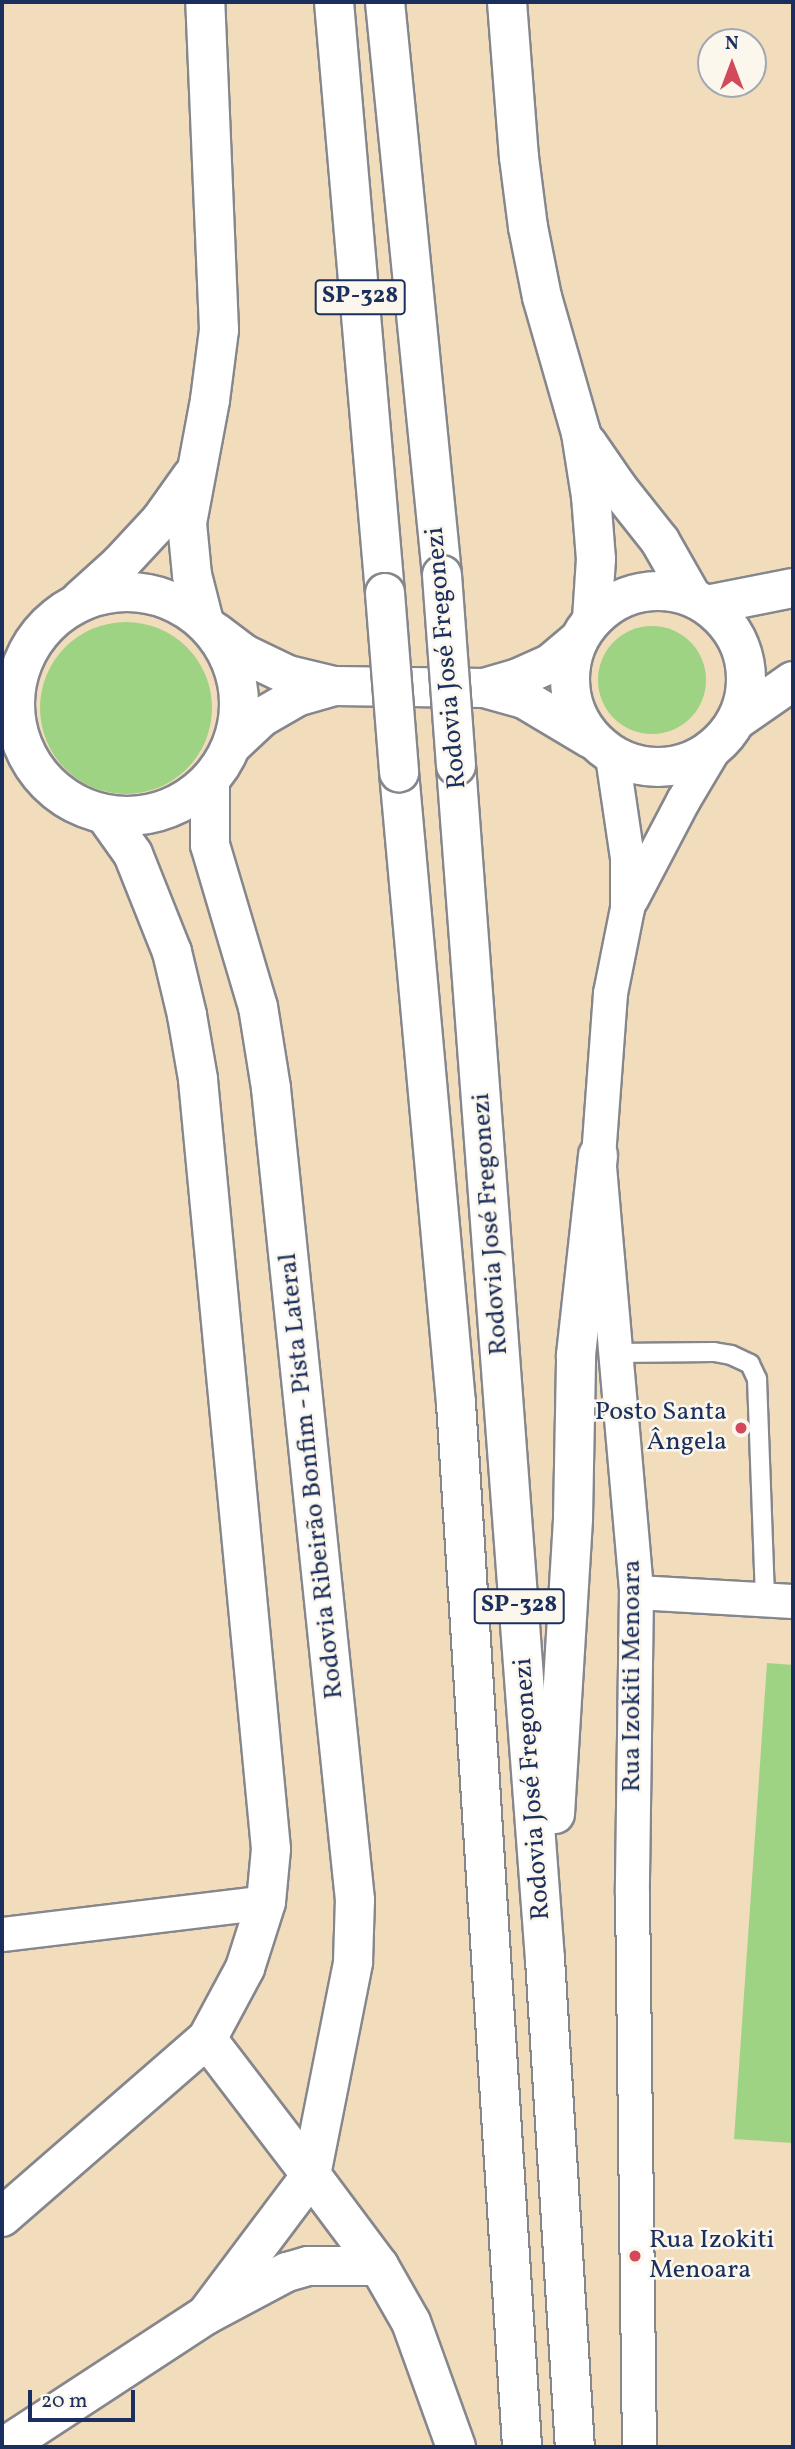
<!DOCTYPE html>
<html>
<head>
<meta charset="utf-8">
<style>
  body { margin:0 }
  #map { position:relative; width:795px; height:2449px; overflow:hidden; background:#f1dcbc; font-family:Vollkorn,serif }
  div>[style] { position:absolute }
  .green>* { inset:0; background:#9fd384 }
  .round { border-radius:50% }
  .roads { filter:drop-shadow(2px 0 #86868d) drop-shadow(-2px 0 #86868d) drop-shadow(0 2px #86868d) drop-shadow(0 -2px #86868d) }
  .service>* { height:18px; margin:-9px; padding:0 9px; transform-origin:9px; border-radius:9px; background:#fff }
  .minor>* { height:33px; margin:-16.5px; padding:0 16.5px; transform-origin:16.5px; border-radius:16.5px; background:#fff }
  .tertiary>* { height:38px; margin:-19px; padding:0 19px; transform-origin:19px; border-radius:19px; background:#fff }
  .tertiary>.ring { margin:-19px; padding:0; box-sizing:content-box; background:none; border:38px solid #fff; border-radius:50% }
  .trunk>* { height:38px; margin:-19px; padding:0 19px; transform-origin:19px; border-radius:19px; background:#fff }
  .bridges { filter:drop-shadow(2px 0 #86868d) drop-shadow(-2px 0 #86868d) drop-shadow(0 2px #86868d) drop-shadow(0 -2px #86868d) }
  .trunk-bridge>* { height:38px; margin:-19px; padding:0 19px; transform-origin:19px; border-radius:19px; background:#fff }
  .dots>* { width:19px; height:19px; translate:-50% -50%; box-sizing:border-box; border:4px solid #fbf7ec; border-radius:50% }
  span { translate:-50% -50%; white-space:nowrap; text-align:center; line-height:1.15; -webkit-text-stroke:5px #fbf7ec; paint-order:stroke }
  .shield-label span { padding:2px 5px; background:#fbf7ec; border:2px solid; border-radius:5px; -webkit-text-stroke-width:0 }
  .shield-label { font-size:24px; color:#1b2f5e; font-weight:700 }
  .street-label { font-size:26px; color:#1b2f5e }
  .poi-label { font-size:26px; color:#1b2f5e }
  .right { translate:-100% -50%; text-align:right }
  .left { translate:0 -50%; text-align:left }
  .frame { position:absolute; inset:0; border:4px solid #1b2f5e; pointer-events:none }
  .north { position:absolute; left:697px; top:28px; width:70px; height:70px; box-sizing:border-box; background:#fbf7ec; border:2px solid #a1a7b3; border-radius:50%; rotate:0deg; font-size:19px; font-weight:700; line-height:28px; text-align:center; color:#1b2f5e }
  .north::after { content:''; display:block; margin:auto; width:24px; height:32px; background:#d1495b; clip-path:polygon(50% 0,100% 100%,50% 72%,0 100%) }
  .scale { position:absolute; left:28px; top:2390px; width:107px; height:32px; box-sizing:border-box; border:4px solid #1b2f5e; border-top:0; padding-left:9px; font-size:21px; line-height:24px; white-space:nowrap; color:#1b2f5e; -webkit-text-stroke:5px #fbf7ec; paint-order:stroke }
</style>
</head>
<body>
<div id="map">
  <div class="green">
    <div class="round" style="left:40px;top:622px;width:172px;height:172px"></div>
    <div class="round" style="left:598px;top:626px;width:108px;height:108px"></div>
    <div style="clip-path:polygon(767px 1663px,793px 1665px,793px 2143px,734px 2139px)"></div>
  </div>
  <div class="roads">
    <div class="service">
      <div style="left:616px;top:1353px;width:98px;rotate:-0.6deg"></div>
      <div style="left:714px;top:1352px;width:17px;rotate:10deg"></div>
      <div style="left:731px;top:1355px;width:21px;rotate:25deg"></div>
      <div style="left:750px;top:1364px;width:17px;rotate:65deg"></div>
      <div style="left:757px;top:1379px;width:221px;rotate:87.9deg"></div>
    </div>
    <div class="minor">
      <div style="left:612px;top:756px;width:102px;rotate:81.6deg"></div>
      <div style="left:627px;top:857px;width:51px;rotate:90deg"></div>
      <div style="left:627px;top:908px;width:87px;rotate:101.3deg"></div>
      <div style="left:610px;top:993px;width:162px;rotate:94.2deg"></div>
      <div style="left:598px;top:1155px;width:439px;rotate:85deg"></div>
      <div style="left:636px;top:1592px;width:301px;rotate:90.8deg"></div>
      <div style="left:632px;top:1893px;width:554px;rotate:89.28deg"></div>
      <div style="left:631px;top:899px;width:112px;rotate:-62.3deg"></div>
      <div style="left:683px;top:800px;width:61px;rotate:-59.2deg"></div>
      <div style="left:636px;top:1592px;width:157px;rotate:3.3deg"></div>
      <div style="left:2px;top:1934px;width:266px;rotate:-6.9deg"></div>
    </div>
    <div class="tertiary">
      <div style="left:507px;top:2px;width:155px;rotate:85.6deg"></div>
      <div style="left:519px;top:157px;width:71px;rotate:82.7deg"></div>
      <div style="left:528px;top:227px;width:71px;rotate:78.7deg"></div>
      <div style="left:542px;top:297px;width:141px;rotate:74deg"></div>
      <div style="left:581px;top:433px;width:64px;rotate:81deg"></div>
      <div style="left:591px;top:496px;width:63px;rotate:85.5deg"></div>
      <div style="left:596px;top:559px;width:60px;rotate:93.8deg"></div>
      <div style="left:587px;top:443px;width:55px;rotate:55.4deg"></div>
      <div style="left:618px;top:488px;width:68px;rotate:51.6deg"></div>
      <div style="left:660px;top:541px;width:64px;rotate:60.3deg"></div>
      <div class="ring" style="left:570px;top:591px;width:138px;height:138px"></div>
      <div class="ring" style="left:15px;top:592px;width:186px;height:186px"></div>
      <div style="left:80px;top:600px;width:54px;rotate:-42deg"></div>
      <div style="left:120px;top:564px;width:59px;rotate:-47.1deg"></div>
      <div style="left:160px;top:521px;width:55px;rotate:-54.6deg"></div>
      <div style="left:707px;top:605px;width:88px;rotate:-11.2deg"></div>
      <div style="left:204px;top:622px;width:49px;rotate:-104.3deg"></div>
      <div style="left:192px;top:575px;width:52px;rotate:-95.5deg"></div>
      <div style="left:187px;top:523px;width:125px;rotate:-79.4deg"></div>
      <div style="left:210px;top:400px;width:71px;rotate:-82.7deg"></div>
      <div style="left:219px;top:330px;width:328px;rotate:-92.4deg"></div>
      <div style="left:215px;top:632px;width:36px;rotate:37deg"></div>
      <div style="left:244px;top:654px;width:49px;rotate:25.5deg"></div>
      <div style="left:288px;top:675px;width:47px;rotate:13.4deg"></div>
      <div style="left:334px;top:686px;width:150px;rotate:0.8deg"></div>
      <div style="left:484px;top:688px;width:41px;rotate:15.4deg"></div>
      <div style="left:524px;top:699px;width:78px;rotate:30.8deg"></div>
      <div style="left:484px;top:688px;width:35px;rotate:-16deg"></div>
      <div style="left:518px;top:678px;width:36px;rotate:-24deg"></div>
      <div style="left:551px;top:663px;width:34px;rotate:-40deg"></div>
      <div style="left:737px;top:720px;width:68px;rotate:-34.9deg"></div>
      <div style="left:233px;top:744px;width:40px;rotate:-43deg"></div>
      <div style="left:262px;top:717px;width:39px;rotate:-30deg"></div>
      <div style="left:296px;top:697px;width:40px;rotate:-16deg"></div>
      <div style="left:207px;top:2039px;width:171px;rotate:52.6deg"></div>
      <div style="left:2px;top:2217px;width:271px;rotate:-41deg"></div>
      <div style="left:207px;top:2039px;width:81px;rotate:-61.8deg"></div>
      <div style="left:245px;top:1968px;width:69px;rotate:-72.3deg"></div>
      <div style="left:266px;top:1902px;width:53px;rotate:-84.6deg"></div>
      <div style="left:271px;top:1849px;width:773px;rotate:-95.42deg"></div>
      <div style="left:198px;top:1079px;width:65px;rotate:-99.8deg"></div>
      <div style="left:187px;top:1015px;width:65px;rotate:-103.4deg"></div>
      <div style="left:172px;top:952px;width:105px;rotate:-111.7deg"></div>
      <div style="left:133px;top:854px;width:47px;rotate:-125.4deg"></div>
      <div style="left:206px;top:2315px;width:175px;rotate:-53.1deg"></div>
      <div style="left:311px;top:2175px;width:217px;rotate:-78.8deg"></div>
      <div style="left:353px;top:1962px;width:62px;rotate:-88.2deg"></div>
      <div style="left:355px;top:1900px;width:816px;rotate:-95.91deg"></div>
      <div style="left:271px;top:1088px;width:82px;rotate:-99.1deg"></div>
      <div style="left:258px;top:1007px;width:169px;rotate:-106.5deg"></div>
      <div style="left:210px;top:845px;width:64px;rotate:-90deg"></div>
      <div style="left:4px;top:2447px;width:241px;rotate:-33.2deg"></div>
      <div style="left:206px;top:2315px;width:92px;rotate:-28deg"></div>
      <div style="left:287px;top:2272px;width:22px;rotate:-16deg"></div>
      <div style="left:308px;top:2266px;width:71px"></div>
    </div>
    <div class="trunk">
      <div style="left:334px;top:2px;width:593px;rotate:85.07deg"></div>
      <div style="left:385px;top:2px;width:576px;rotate:84.32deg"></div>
      <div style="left:456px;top:765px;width:1197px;rotate:85.74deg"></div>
      <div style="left:545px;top:1959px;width:489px;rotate:86.5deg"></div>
      <div style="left:399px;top:772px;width:634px;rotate:84.84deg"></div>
      <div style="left:456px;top:1403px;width:1046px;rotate:86.38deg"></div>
      <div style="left:555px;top:1814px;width:297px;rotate:-86.5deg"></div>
      <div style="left:573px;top:1518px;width:163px;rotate:-88.9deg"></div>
      <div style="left:576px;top:1355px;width:201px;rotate:-83.7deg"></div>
      <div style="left:311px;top:2175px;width:114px;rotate:53.2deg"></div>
      <div style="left:379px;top:2266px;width:64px;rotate:60.3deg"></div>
      <div style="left:411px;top:2322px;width:133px;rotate:70.2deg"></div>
    </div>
  </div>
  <div class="bridges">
    <div class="trunk-bridge">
      <div style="left:442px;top:575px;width:191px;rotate:85.8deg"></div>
      <div style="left:385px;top:593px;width:180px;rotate:85.5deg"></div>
    </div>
  </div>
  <div class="dots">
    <div style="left:741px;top:1428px;background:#d1495b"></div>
    <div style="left:635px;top:2256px;background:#d1495b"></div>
  </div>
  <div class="shield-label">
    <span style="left:360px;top:297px">SP-328</span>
    <span style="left:519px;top:1606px">SP-328</span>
  </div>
  <div class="street-label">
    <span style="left:447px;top:658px;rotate:-95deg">Rodovia José Fregonezi</span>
    <span style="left:491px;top:1224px;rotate:-94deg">Rodovia José Fregonezi</span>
    <span style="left:312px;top:1476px;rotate:-96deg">Rodovia Ribeirão Bonfim - Pista Lateral</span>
    <span style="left:633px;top:1676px;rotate:-90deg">Rua Izokiti Menoara</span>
    <span style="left:533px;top:1789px;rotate:-94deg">Rodovia José Fregonezi</span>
  </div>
  <div class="poi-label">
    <span class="right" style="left:727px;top:1428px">Posto Santa<br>Ângela</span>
    <span class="left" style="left:649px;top:2256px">Rua Izokiti<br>Menoara</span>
  </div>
  <div class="frame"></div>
  <div class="north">N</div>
  <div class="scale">20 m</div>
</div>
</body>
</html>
